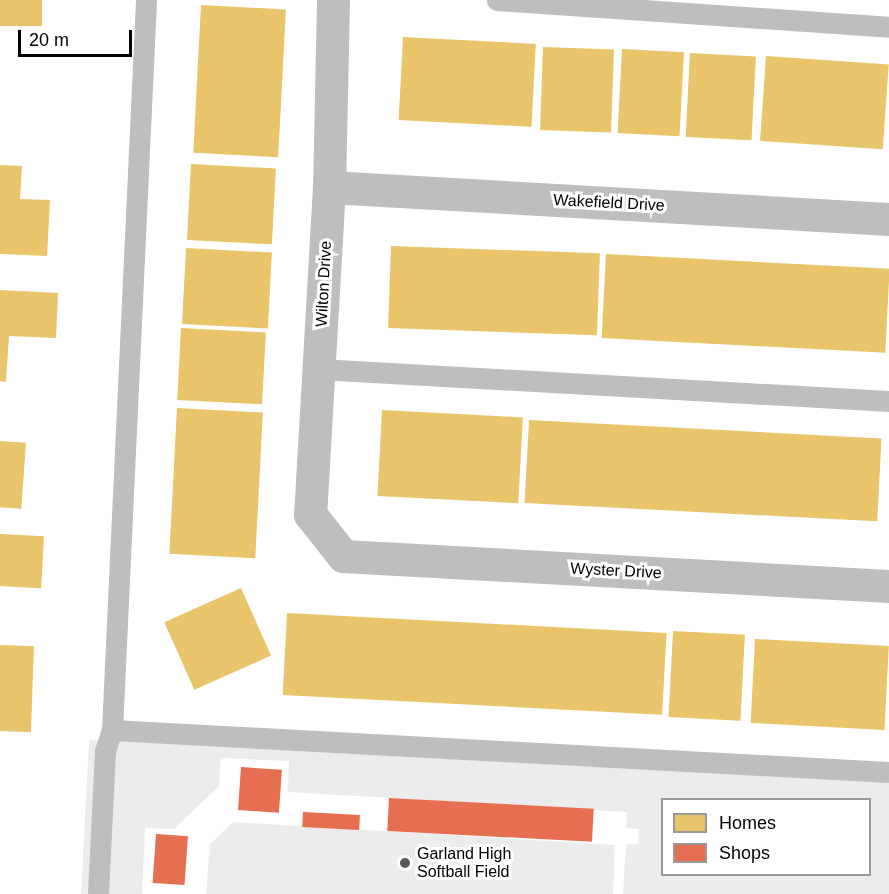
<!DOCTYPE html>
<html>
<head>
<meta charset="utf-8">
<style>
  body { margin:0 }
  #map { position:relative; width:889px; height:894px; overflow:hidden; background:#fff; font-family:Helvetica,sans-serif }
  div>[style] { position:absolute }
  .green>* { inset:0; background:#ececec }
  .homes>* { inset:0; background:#e9c46a; transform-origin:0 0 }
  .shops>* { inset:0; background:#e76f51; transform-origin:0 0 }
  .lane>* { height:21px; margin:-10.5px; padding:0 10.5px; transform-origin:10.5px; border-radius:10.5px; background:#bebebe }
  .street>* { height:33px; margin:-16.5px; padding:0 16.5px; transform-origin:16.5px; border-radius:16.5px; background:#bebebe }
  .dots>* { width:16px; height:16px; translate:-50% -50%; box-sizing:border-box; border:3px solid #fff; border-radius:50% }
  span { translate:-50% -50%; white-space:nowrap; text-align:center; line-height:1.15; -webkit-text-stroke:6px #fff; paint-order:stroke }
  .street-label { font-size:16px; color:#000 }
  .poi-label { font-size:16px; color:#000 }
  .left { translate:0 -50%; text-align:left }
  .legend { position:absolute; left:661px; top:798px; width:210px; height:78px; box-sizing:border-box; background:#fff; border:2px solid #999; margin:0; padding:8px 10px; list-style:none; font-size:18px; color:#000 }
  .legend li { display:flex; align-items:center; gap:12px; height:30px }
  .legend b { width:30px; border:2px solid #999 }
  .scale { position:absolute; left:18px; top:30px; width:114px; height:27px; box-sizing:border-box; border:3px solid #000; border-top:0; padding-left:8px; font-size:18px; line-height:21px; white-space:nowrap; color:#000; -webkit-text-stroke:4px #fff; paint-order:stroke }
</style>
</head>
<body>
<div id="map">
  <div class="green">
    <div style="clip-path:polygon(evenodd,89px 740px,241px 745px,257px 749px,889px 782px,889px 894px,623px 894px,626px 844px,638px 844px,639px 829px,626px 828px,627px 812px,288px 792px,289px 761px,221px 758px,219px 786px,174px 829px,145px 828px,142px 894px,81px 894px,89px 740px,662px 800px,870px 800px,870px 874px,662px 874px,662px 800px)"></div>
    <div style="clip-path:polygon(233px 822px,615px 845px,613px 894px,206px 894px,210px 844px)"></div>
  </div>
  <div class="homes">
    <div style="left:0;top:0;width:42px;height:26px"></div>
    <div style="left:201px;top:5px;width:85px;height:148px;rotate:3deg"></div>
    <div style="left:403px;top:37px;width:133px;height:83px;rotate:3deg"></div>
    <div style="left:543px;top:47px;width:71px;height:83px;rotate:2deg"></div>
    <div style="left:622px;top:49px;width:62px;height:84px;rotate:3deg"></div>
    <div style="left:690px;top:53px;width:66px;height:84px;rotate:3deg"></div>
    <div style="left:766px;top:56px;width:123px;height:85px;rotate:4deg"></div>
    <div style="left:191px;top:164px;width:85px;height:76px;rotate:3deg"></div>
    <div style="clip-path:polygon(0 165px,22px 166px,20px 199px,50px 200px,47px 256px,0 254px)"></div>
    <div style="left:391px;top:246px;width:209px;height:82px;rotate:2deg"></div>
    <div style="left:186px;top:248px;width:86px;height:76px;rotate:3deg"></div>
    <div style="left:606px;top:254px;width:284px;height:84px;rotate:3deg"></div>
    <div style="clip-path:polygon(0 290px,58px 293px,56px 338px,9px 336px,6px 382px,0 381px)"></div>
    <div style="left:181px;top:328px;width:85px;height:72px;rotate:3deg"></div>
    <div style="left:177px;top:408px;width:86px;height:146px;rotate:3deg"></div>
    <div style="left:382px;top:410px;width:141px;height:86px;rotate:3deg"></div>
    <div style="left:529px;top:420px;width:353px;height:83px;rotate:3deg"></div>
    <div style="left:0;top:441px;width:26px;height:66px;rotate:4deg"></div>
    <div style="left:0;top:534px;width:44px;height:52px;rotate:3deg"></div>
    <div style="left:241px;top:588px;width:74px;height:84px;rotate:66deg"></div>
    <div style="left:287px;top:613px;width:380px;height:82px;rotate:3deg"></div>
    <div style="left:673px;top:631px;width:72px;height:86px;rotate:3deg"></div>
    <div style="left:755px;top:639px;width:134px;height:84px;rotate:3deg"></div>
    <div style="left:0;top:645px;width:34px;height:86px;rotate:2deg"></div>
  </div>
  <div class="shops">
    <div style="left:241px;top:767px;width:41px;height:43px;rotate:4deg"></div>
    <div style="left:389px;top:798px;width:205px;height:33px;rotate:3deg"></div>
    <div style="left:303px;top:812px;width:57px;height:15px;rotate:3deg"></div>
    <div style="left:156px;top:834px;width:32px;height:49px;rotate:4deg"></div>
  </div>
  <div class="lane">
    <div style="left:497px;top:0;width:393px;rotate:3.9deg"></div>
    <div style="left:319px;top:369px;width:571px;rotate:3.21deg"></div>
    <div style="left:112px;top:730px;width:778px;rotate:3.09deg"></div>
    <div style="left:98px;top:894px;width:143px;rotate:-87.2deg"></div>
    <div style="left:105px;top:751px;width:22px;rotate:-72deg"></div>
    <div style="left:112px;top:730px;width:731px;rotate:-87.33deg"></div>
  </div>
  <div class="street">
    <div style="left:333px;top:0;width:187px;rotate:91.2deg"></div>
    <div style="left:329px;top:187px;width:328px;rotate:93.3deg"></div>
    <div style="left:310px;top:514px;width:53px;rotate:51.8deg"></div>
    <div style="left:343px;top:556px;width:547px;rotate:3.14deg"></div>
    <div style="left:329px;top:187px;width:561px;rotate:3.27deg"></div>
  </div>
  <div class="dots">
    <div style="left:405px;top:863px;background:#595959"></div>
  </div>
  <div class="street-label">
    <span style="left:609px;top:203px;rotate:3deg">Wakefield Drive</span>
    <span style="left:324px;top:284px;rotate:-87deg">Wilton Drive</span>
    <span style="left:616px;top:571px;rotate:3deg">Wyster Drive</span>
  </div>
  <div class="poi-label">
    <span class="left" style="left:417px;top:863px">Garland High<br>Softball Field</span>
  </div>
  <ul class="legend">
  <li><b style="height:16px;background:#e9c46a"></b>Homes</li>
  <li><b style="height:16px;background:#e76f51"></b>Shops</li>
  </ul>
  <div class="scale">20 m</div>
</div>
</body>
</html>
